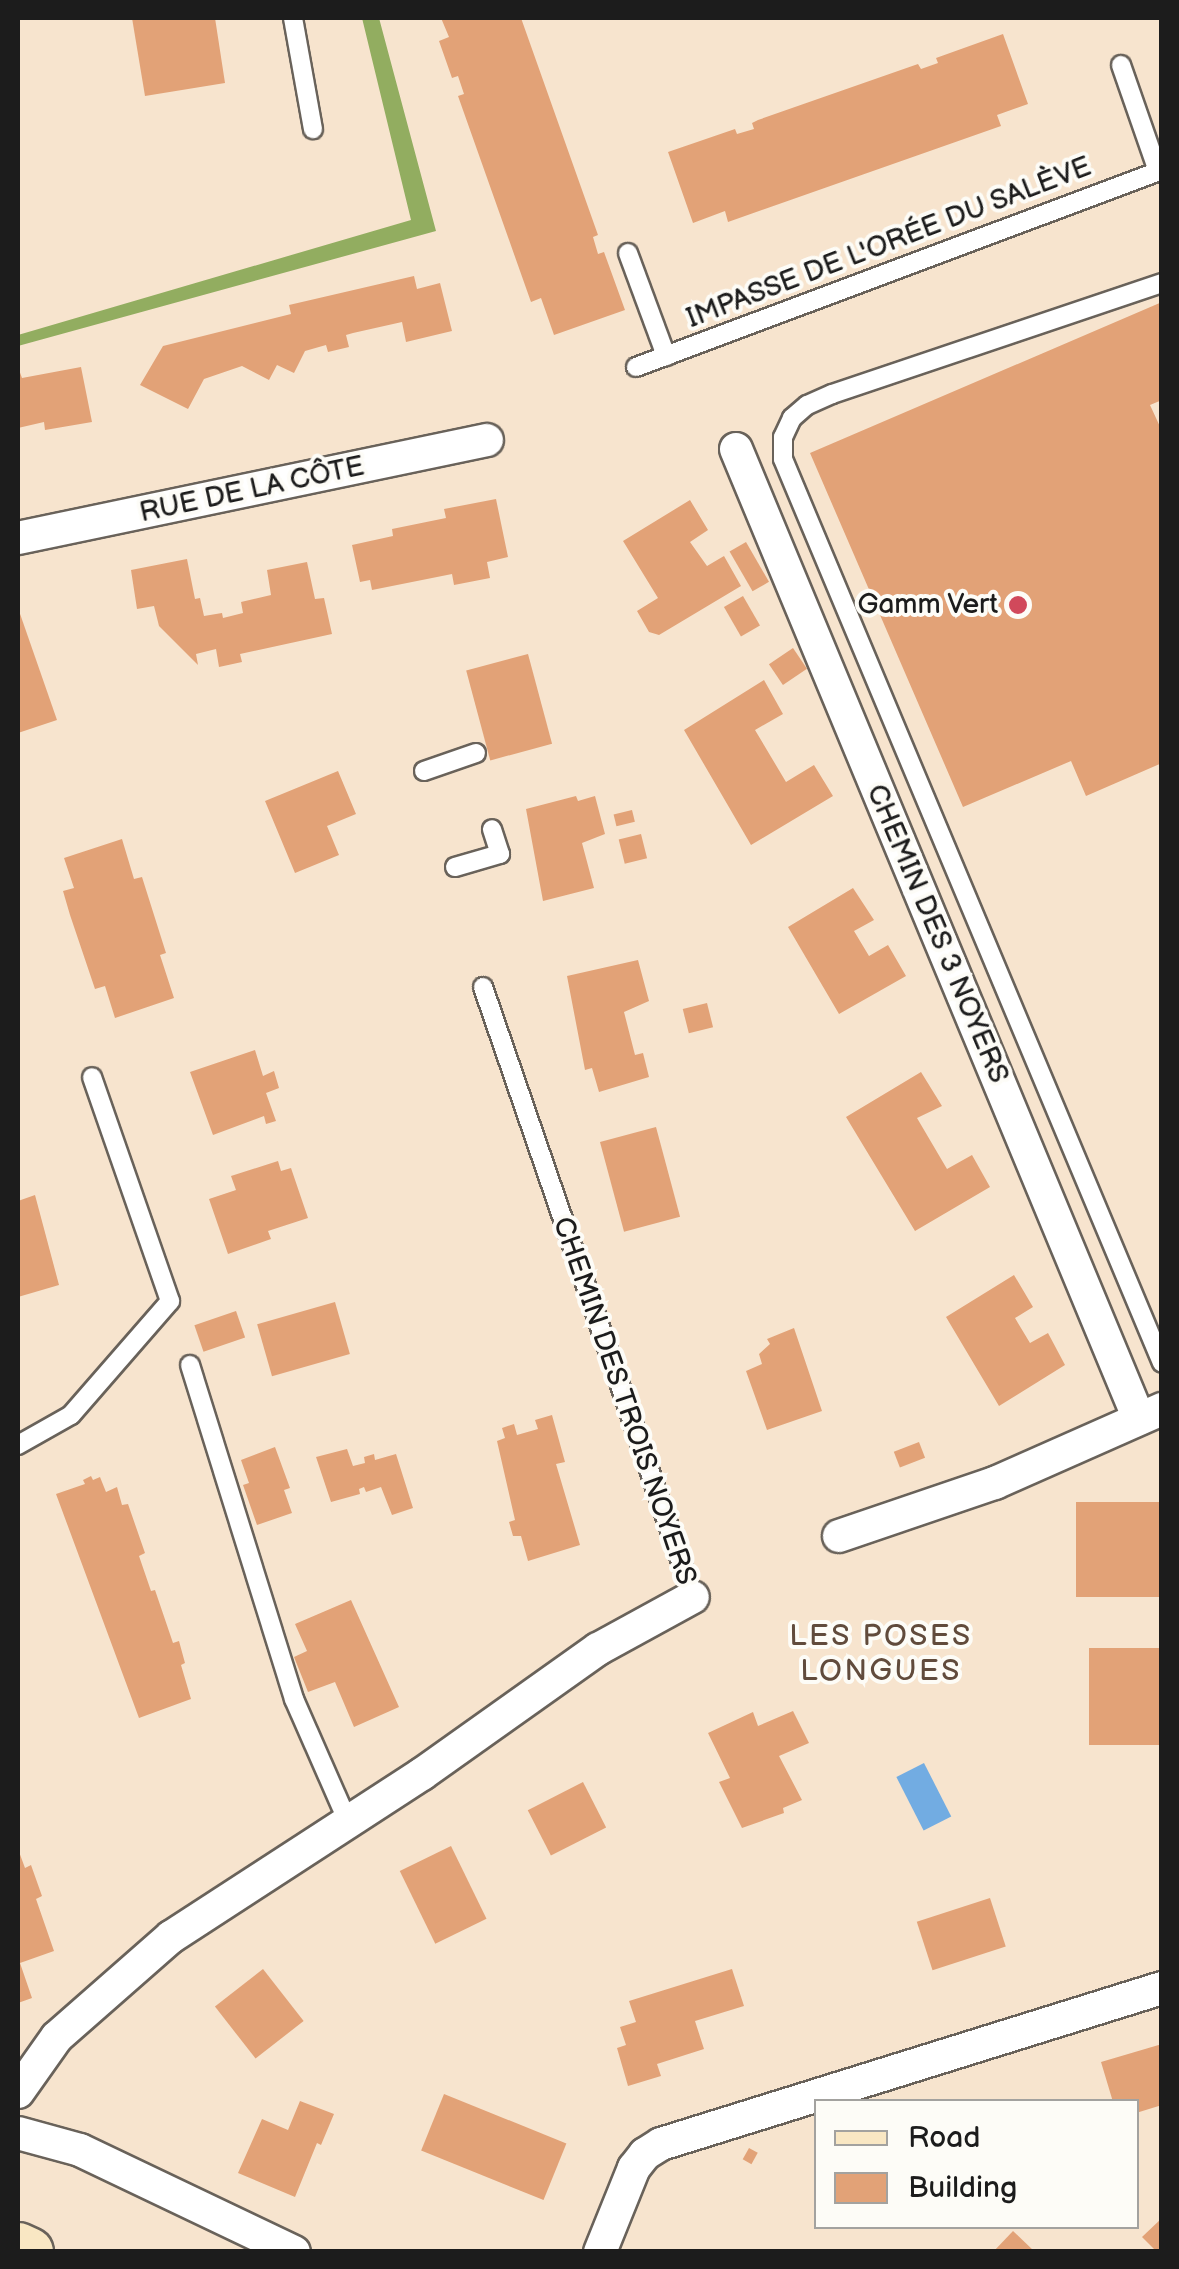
<!DOCTYPE html>
<html>
<head>
<meta charset="utf-8">
<style>
  body { margin:0 }
  #map { position:relative; width:1179px; height:2269px; overflow:hidden; background:#f7e4ce; font-family:"Balsamiq Sans",sans-serif }
  div>[style] { position:absolute }
  .forest>* { inset:0; background:#92ad60 }
  .water>* { inset:0; background:#72ace2; transform-origin:0 0 }
  .building>* { inset:0; background:#e2a277; transform-origin:0 0 }
  .roads { filter:drop-shadow(2px 0 #69625a) drop-shadow(-2px 0 #69625a) drop-shadow(0 2px #69625a) drop-shadow(0 -2px #69625a) }
  .service>* { height:18px; margin:-9px; padding:0 9px; transform-origin:9px; border-radius:9px; background:#fff }
  .minor>* { height:32px; margin:-16px; padding:0 16px; transform-origin:16px; border-radius:16px; background:#fff }
  .secondary>* { height:48px; margin:-24px; padding:0 24px; transform-origin:24px; border-radius:24px; background:#f9e7c3 }
  .dots>* { width:28px; height:28px; translate:-50% -50%; box-sizing:border-box; border:5px solid #fdfcf7; border-radius:50% }
  span { translate:-50% -50%; white-space:nowrap; text-align:center; line-height:1.15; -webkit-text-stroke:8px #fdfcf7; paint-order:stroke }
  .street-label { font-size:28px; color:#1c1c1c }
  .poi-label { font-size:28px; color:#1c1c1c }
  .right { translate:-100% -50%; text-align:right }
  .neighbourhood-label { font-size:30px; color:#614b3c; letter-spacing:2.5px }
  .frame { position:absolute; inset:0; border:20px solid #1c1c1c; pointer-events:none }
  .legend { position:absolute; left:814px; top:2099px; width:325px; height:130px; box-sizing:border-box; background:#fdfcf7; border:2px solid #a3a29f; margin:0; padding:12px 18px; list-style:none; font-size:30px; color:#1c1c1c }
  .legend li { display:flex; align-items:center; gap:20px; height:50px }
  .legend b { width:50px; border:2px solid #a3a29f }
</style>
</head>
<body>
<div id="map">
  <div class="forest">
    <div style="clip-path:polygon(362px 18px,379px 18px,436px 231px,18px 346px,18px 335px,411px 220px)"></div>
  </div>
  <div class="water">
    <div style="left:924px;top:1763px;width:60px;height:31px;rotate:63deg"></div>
  </div>
  <div class="building">
    <div style="clip-path:polygon(132px 18px,215px 18px,225px 83px,145px 96px)"></div>
    <div style="clip-path:polygon(441px 18px,521px 18px,598px 235px,593px 237px,598px 254px,604px 252px,625px 310px,554px 335px,541px 298px,531px 302px,458px 96px,464px 94px,458px 76px,452px 78px,439px 41px,449px 37px)"></div>
    <div style="clip-path:polygon(1003px 34px,1028px 104px,997px 115px,1001px 126px,728px 222px,725px 211px,693px 223px,668px 152px,735px 129px,737px 134px,754px 129px,752px 123px,758px 120px,918px 64px,921px 69px,938px 63px,936px 58px)"></div>
    <div style="clip-path:polygon(414px 276px,417px 289px,440px 283px,452px 331px,406px 342px,402px 322px,353px 333px,346px 335px,349px 347px,328px 352px,326px 345px,305px 351px,294px 373px,277px 365px,269px 380px,242px 366px,204px 379px,188px 409px,140px 385px,163px 346px,291px 314px,289px 305px)"></div>
    <div style="clip-path:polygon(1162px 302px,1162px 400px,1150px 405px,1162px 431px,1162px 763px,1086px 796px,1071px 761px,963px 807px,810px 453px)"></div>
    <div style="clip-path:polygon(18px 367px,22px 378px,81px 367px,92px 422px,45px 430px,44px 422px,18px 428px)"></div>
    <div style="clip-path:polygon(496px 499px,508px 557px,487px 562px,490px 578px,454px 585px,452px 574px,372px 590px,370px 580px,360px 582px,352px 545px,393px 536px,392px 529px,446px 518px,444px 509px)"></div>
    <div style="clip-path:polygon(690px 500px,708px 530px,690px 542px,707px 566px,724px 556px,741px 586px,659px 635px,649px 632px,637px 611px,658px 598px,623px 541px)"></div>
    <div style="left:746px;top:542px;width:46px;height:19px;rotate:60deg"></div>
    <div style="clip-path:polygon(187px 559px,195px 599px,200px 598px,204px 616px,222px 613px,223px 618px,243px 613px,241px 602px,271px 595px,267px 570px,307px 562px,315px 599px,324px 598px,332px 634px,240px 654px,242px 662px,219px 667px,216px 649px,196px 654px,198px 665px,159px 626px,154px 606px,137px 609px,131px 570px)"></div>
    <div style="left:743px;top:596px;width:34px;height:22px;rotate:60deg"></div>
    <div style="clip-path:polygon(18px 608px,57px 720px,18px 733px)"></div>
    <div style="left:793px;top:648px;width:25px;height:29px;rotate:56deg"></div>
    <div style="left:528px;top:654px;width:93px;height:64px;rotate:75deg"></div>
    <div style="clip-path:polygon(764px 680px,783px 714px,755px 730px,786px 782px,814px 765px,833px 796px,751px 845px,684px 730px)"></div>
    <div style="clip-path:polygon(338px 771px,356px 814px,327px 826px,339px 855px,295px 873px,265px 801px)"></div>
    <div style="clip-path:polygon(576px 796px,578px 801px,595px 796px,605px 834px,582px 843px,594px 888px,543px 901px,526px 809px)"></div>
    <div style="left:632px;top:810px;width:12px;height:19px;rotate:76deg"></div>
    <div style="left:641px;top:834px;width:25px;height:23px;rotate:76deg"></div>
    <div style="clip-path:polygon(122px 839px,134px 879px,142px 877px,166px 953px,160px 955px,174px 998px,115px 1018px,105px 986px,95px 989px,70px 915px,63px 891px,74px 888px,64px 858px)"></div>
    <div style="clip-path:polygon(853px 888px,874px 920px,854px 931px,869px 956px,888px 945px,906px 976px,839px 1014px,788px 927px)"></div>
    <div style="clip-path:polygon(638px 960px,649px 1001px,624px 1012px,635px 1055px,643px 1053px,649px 1077px,599px 1092px,592px 1068px,585px 1070px,567px 976px)"></div>
    <div style="left:707px;top:1003px;width:25px;height:25px;rotate:76deg"></div>
    <div style="clip-path:polygon(255px 1050px,263px 1076px,274px 1071px,279px 1088px,266px 1093px,276px 1121px,266px 1124px,264px 1116px,213px 1135px,190px 1072px)"></div>
    <div style="clip-path:polygon(921px 1072px,942px 1106px,917px 1118px,947px 1169px,972px 1155px,990px 1187px,915px 1231px,846px 1117px)"></div>
    <div style="left:656px;top:1127px;width:93px;height:58px;rotate:75deg"></div>
    <div style="clip-path:polygon(278px 1161px,281px 1171px,291px 1168px,308px 1218px,268px 1231px,271px 1239px,228px 1254px,209px 1199px,236px 1190px,231px 1176px)"></div>
    <div style="clip-path:polygon(35px 1195px,59px 1285px,18px 1297px,18px 1201px)"></div>
    <div style="clip-path:polygon(1014px 1275px,1033px 1307px,1015px 1318px,1030px 1343px,1048px 1333px,1065px 1365px,999px 1406px,946px 1317px)"></div>
    <div style="left:335px;top:1302px;width:54px;height:81px;rotate:74deg"></div>
    <div style="left:236px;top:1311px;width:28px;height:44px;rotate:71deg"></div>
    <div style="clip-path:polygon(794px 1328px,822px 1411px,767px 1430px,746px 1371px,762px 1364px,759px 1354px,770px 1344px,767px 1339px)"></div>
    <div style="clip-path:polygon(552px 1415px,565px 1462px,556px 1464px,580px 1545px,528px 1561px,521px 1536px,513px 1536px,509px 1522px,515px 1520px,497px 1441px,505px 1438px,502px 1428px,514px 1424px,517px 1435px,538px 1429px,535px 1420px)"></div>
    <div style="left:919px;top:1442px;width:17px;height:27px;rotate:69deg"></div>
    <div style="clip-path:polygon(275px 1447px,290px 1488px,284px 1490px,292px 1513px,257px 1525px,243px 1485px,249px 1483px,241px 1460px)"></div>
    <div style="clip-path:polygon(347px 1449px,353px 1466px,365px 1463px,364px 1457px,374px 1454px,375px 1460px,396px 1454px,413px 1508px,392px 1515px,381px 1487px,366px 1492px,364px 1487px,359px 1489px,360px 1494px,331px 1502px,316px 1457px)"></div>
    <div style="clip-path:polygon(91px 1476px,93px 1480px,100px 1477px,106px 1492px,117px 1487px,122px 1505px,128px 1504px,145px 1553px,139px 1556px,151px 1591px,155px 1590px,173px 1643px,179px 1641px,185px 1663px,181px 1665px,191px 1699px,139px 1718px,56px 1494px,85px 1484px,83px 1480px)"></div>
    <div style="left:1162px;top:1502px;width:95px;height:86px;rotate:90deg"></div>
    <div style="clip-path:polygon(351px 1600px,399px 1707px,354px 1727px,335px 1682px,308px 1692px,294px 1657px,307px 1651px,295px 1624px)"></div>
    <div style="left:1162px;top:1648px;width:97px;height:73px;rotate:90deg"></div>
    <div style="clip-path:polygon(793px 1711px,809px 1743px,779px 1756px,802px 1800px,783px 1808px,784px 1813px,742px 1828px,719px 1782px,730px 1778px,708px 1733px,753px 1712px,758px 1726px)"></div>
    <div style="left:583px;top:1782px;width:51px;height:62px;rotate:63deg"></div>
    <div style="left:451px;top:1846px;width:81px;height:57px;rotate:64deg"></div>
    <div style="clip-path:polygon(18px 1849px,25px 1868px,31px 1865px,42px 1896px,36px 1899px,54px 1951px,20px 1963px,32px 1998px,18px 2003px)"></div>
    <div style="left:990px;top:1898px;width:51px;height:77px;rotate:72deg"></div>
    <div style="left:263px;top:1969px;width:66px;height:61px;rotate:52deg"></div>
    <div style="clip-path:polygon(732px 1969px,744px 2006px,695px 2021px,704px 2049px,657px 2064px,661px 2076px,628px 2086px,617px 2048px,626px 2045px,620px 2027px,636px 2022px,629px 2001px)"></div>
    <div style="clip-path:polygon(1162px 2044px,1162px 2105px,1136px 2113px,1136px 2102px,1113px 2102px,1101px 2062px)"></div>
    <div style="left:444px;top:2094px;width:132px;height:61px;rotate:22deg"></div>
    <div style="clip-path:polygon(300px 2101px,334px 2114px,321px 2145px,317px 2143px,295px 2197px,238px 2173px,262px 2119px,288px 2130px)"></div>
    <div style="left:749px;top:2148px;width:10px;height:13px;rotate:29deg"></div>
    <div style="clip-path:polygon(1162px 2218px,1162px 2252px,1157px 2252px,1142px 2237px)"></div>
    <div style="clip-path:polygon(1013px 2231px,1035px 2252px,993px 2252px)"></div>
  </div>
  <div class="roads">
    <div class="service">
      <div style="left:293px;top:18px;width:113px;rotate:79.8deg"></div>
      <div style="left:1121px;top:65px;width:112px;rotate:70.8deg"></div>
      <div style="left:628px;top:253px;width:110px;rotate:69.7deg"></div>
      <div style="left:1162px;top:283px;width:348px;rotate:161.4deg"></div>
      <div style="left:832px;top:394px;width:27px;rotate:156deg"></div>
      <div style="left:807px;top:405px;width:20px;rotate:139deg"></div>
      <div style="left:792px;top:418px;width:21px;rotate:115deg"></div>
      <div style="left:783px;top:437px;width:22px;rotate:90deg"></div>
      <div style="left:783px;top:459px;width:980px;rotate:67.25deg"></div>
      <div style="left:636px;top:367px;width:562px;rotate:-20.53deg"></div>
      <div style="left:424px;top:771px;width:55px;rotate:-19.1deg"></div>
      <div style="left:455px;top:867px;width:47px;rotate:-16.1deg"></div>
      <div style="left:500px;top:854px;width:26px;rotate:-108deg"></div>
      <div style="left:483px;top:987px;width:645px;rotate:71deg"></div>
      <div style="left:190px;top:1365px;width:350px;rotate:72.7deg"></div>
      <div style="left:294px;top:1699px;width:134px;rotate:66.3deg"></div>
      <div style="left:18px;top:1445px;width:61px;rotate:-29.5deg"></div>
      <div style="left:71px;top:1415px;width:151px;rotate:-49deg"></div>
      <div style="left:170px;top:1301px;width:237px;rotate:-109.2deg"></div>
    </div>
    <div class="minor">
      <div style="left:736px;top:449px;width:1050px;rotate:67.44deg"></div>
      <div style="left:18px;top:538px;width:479px;rotate:-11.8deg"></div>
      <div style="left:839px;top:1536px;width:165px;rotate:-18.8deg"></div>
      <div style="left:995px;top:1483px;width:183px;rotate:-23.9deg"></div>
      <div style="left:18px;top:2092px;width:67px;rotate:-54.7deg"></div>
      <div style="left:57px;top:2037px;width:152px;rotate:-41.3deg"></div>
      <div style="left:171px;top:1937px;width:299px;rotate:-33deg"></div>
      <div style="left:422px;top:1774px;width:216px;rotate:-35.4deg"></div>
      <div style="left:598px;top:1649px;width:108px;rotate:-28.7deg"></div>
      <div style="left:18px;top:2133px;width:64px;rotate:15.3deg"></div>
      <div style="left:80px;top:2150px;width:237px;rotate:25.5deg"></div>
      <div style="left:600px;top:2252px;width:91px;rotate:-68deg"></div>
      <div style="left:634px;top:2168px;width:18px;rotate:-52deg"></div>
      <div style="left:645px;top:2154px;width:19px;rotate:-32deg"></div>
      <div style="left:661px;top:2144px;width:525px;rotate:-17.3deg"></div>
    </div>
    <div class="secondary">
      <div style="left:18px;top:2247px;width:12px;rotate:24deg"></div>
    </div>
  </div>
  <div class="dots">
    <div style="left:1018px;top:605px;background:#d1495b"></div>
  </div>
  <div class="street-label">
    <span style="left:889px;top:243px;rotate:-21deg">IMPASSE DE L'ORÉE DU SALÈVE</span>
    <span style="left:252px;top:490px;rotate:-12deg">RUE DE LA CÔTE</span>
    <span style="left:937px;top:934px;rotate:67deg">CHEMIN DES 3 NOYERS</span>
    <span style="left:624px;top:1401px;rotate:71deg">CHEMIN DES TROIS NOYERS</span>
  </div>
  <div class="poi-label">
    <span class="right" style="left:998px;top:605px">Gamm Vert</span>
  </div>
  <div class="neighbourhood-label">
    <span style="left:881px;top:1653px">LES POSES<br>LONGUES</span>
  </div>
  <div class="frame"></div>
  <ul class="legend">
  <li><b style="height:12px;background:#f9e7c3"></b>Road</li>
  <li><b style="height:28px;background:#e2a277"></b>Building</li>
  </ul>
</div>
</body>
</html>
